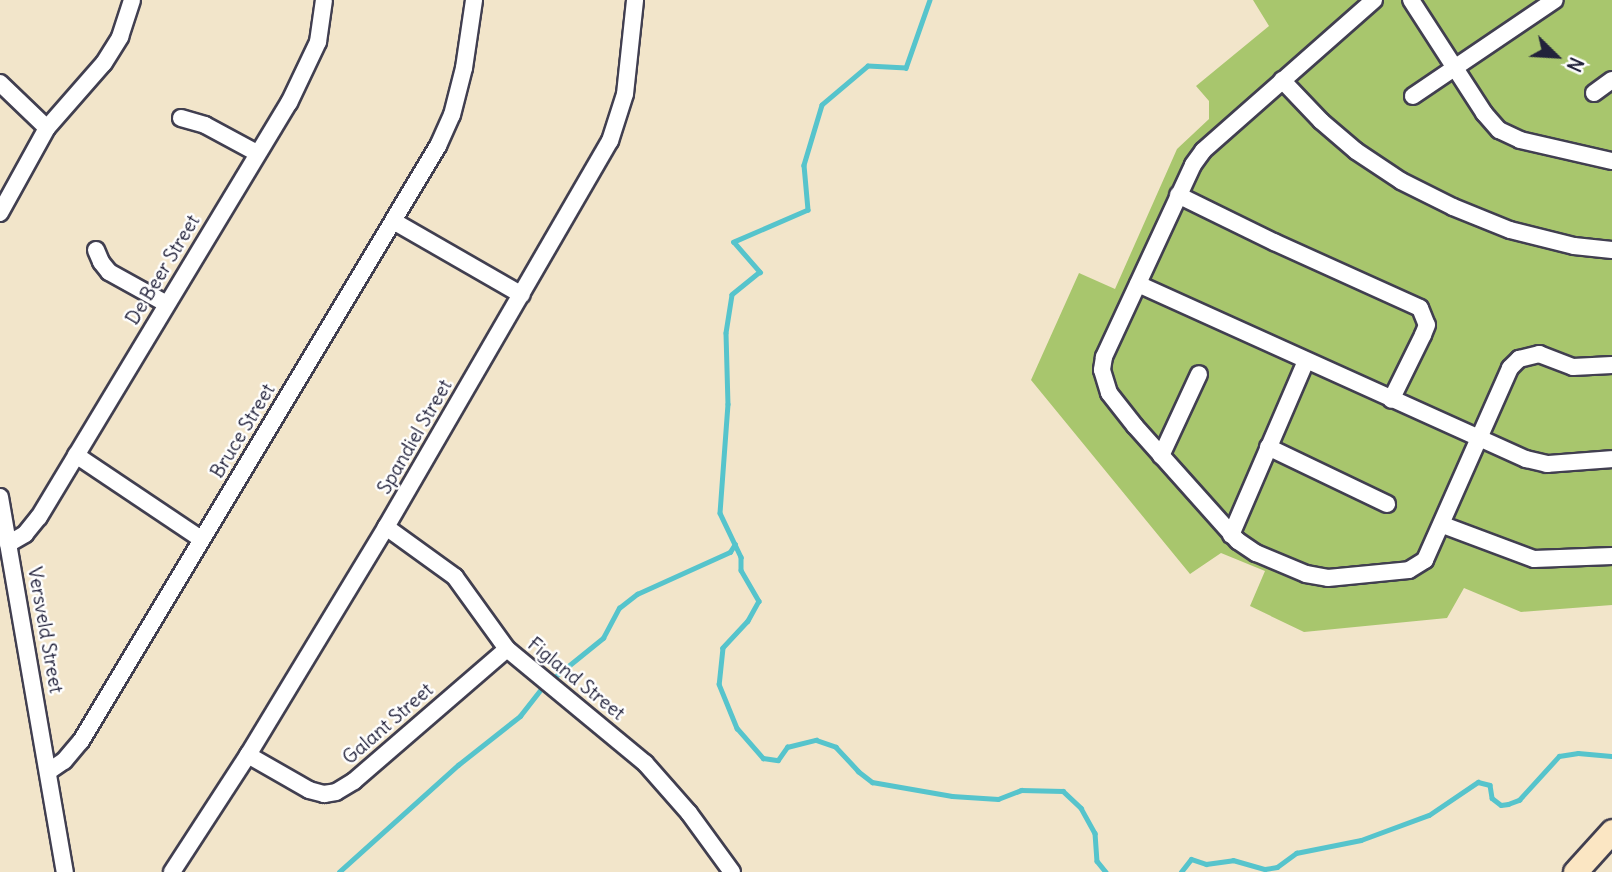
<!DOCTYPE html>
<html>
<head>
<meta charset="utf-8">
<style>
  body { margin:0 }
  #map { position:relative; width:1612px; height:872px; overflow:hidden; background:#f2e5ca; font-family:Delius,sans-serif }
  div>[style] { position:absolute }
  .green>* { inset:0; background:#a8c66d }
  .stream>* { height:4.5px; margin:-2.25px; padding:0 2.25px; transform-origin:2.25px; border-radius:2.25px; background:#56c4cc }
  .roads { filter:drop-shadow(2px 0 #413f50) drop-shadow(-2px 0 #413f50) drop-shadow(0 2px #413f50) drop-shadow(0 -2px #413f50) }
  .street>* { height:16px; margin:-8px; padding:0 8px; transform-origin:8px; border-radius:8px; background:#fff }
  .secondary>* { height:23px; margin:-11.5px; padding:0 11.5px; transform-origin:11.5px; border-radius:11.5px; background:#fbe6c3 }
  span { translate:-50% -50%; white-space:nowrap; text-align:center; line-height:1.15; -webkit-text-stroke:5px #fff; paint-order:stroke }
  .street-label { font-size:19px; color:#22223b }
  .north { position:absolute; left:1521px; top:21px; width:70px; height:70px; -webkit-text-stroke:5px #fff; paint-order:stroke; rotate:114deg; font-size:19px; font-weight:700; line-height:28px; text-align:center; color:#22223b }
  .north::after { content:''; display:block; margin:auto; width:24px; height:32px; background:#22223b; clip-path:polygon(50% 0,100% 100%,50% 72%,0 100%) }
</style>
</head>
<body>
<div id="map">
  <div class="green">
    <div style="clip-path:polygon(1253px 0,1612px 0,1612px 605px,1521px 612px,1464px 588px,1447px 618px,1304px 632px,1250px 606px,1265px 571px,1221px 553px,1190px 574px,1031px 380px,1079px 273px,1115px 289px,1177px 149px,1209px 119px,1209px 101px,1196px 86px,1269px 26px)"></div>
  </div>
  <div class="stream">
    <div style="left:930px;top:0;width:72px;rotate:109.4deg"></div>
    <div style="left:906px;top:68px;width:38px;rotate:-177deg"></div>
    <div style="left:868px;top:66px;width:60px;rotate:139.7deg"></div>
    <div style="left:822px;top:105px;width:63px;rotate:106.7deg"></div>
    <div style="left:804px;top:165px;width:45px;rotate:84.9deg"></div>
    <div style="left:808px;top:210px;width:81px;rotate:156.6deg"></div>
    <div style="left:734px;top:242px;width:40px;rotate:49deg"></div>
    <div style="left:760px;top:272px;width:36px;rotate:141deg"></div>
    <div style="left:732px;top:295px;width:38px;rotate:99deg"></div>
    <div style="left:726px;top:333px;width:71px;rotate:88.4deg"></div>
    <div style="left:728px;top:404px;width:109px;rotate:94.2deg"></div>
    <div style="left:720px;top:513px;width:49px;rotate:64.5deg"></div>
    <div style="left:741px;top:557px;width:13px;rotate:90deg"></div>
    <div style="left:741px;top:570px;width:36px;rotate:60deg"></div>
    <div style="left:759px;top:601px;width:23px;rotate:119deg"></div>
    <div style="left:748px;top:621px;width:37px;rotate:133deg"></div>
    <div style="left:723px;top:648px;width:36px;rotate:96deg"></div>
    <div style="left:719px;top:684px;width:48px;rotate:67.8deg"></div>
    <div style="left:737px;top:728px;width:40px;rotate:49deg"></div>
    <div style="left:763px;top:758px;width:15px;rotate:8deg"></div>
    <div style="left:778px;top:760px;width:16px;rotate:-55deg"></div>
    <div style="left:787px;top:747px;width:30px;rotate:-14deg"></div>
    <div style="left:816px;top:740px;width:21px;rotate:19deg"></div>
    <div style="left:836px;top:747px;width:33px;rotate:47deg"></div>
    <div style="left:858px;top:771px;width:18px;rotate:38deg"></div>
    <div style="left:872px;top:782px;width:81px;rotate:9.9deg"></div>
    <div style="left:952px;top:796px;width:46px;rotate:3.7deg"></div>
    <div style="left:998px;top:799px;width:25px;rotate:-21deg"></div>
    <div style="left:1021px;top:790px;width:42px;rotate:1.4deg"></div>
    <div style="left:1063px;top:791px;width:25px;rotate:43deg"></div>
    <div style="left:1081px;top:808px;width:29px;rotate:61deg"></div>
    <div style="left:1095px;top:833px;width:28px;rotate:86deg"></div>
    <div style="left:1097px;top:861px;width:14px;rotate:51deg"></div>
    <div style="left:551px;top:680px;width:67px;rotate:-38.9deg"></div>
    <div style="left:603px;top:638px;width:34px;rotate:-62deg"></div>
    <div style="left:619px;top:608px;width:23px;rotate:-38deg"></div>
    <div style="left:637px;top:594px;width:102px;rotate:-24.3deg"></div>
    <div style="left:730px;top:552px;width:9px;rotate:-58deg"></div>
    <div style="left:339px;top:872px;width:160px;rotate:-42deg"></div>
    <div style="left:458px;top:765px;width:79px;rotate:-38.3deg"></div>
    <div style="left:520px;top:716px;width:39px;rotate:-52deg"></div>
    <div style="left:1181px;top:872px;width:16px;rotate:-52deg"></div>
    <div style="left:1191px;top:859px;width:16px;rotate:18deg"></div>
    <div style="left:1206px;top:864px;width:27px;rotate:-8deg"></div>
    <div style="left:1233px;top:860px;width:33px;rotate:16deg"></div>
    <div style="left:1265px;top:869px;width:12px;rotate:-9deg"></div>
    <div style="left:1277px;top:867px;width:24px;rotate:-36deg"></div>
    <div style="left:1296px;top:853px;width:66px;rotate:-11.3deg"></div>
    <div style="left:1361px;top:840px;width:72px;rotate:-20.2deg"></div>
    <div style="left:1429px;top:815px;width:59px;rotate:-34deg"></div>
    <div style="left:1478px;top:782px;width:12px;rotate:14deg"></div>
    <div style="left:1490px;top:785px;width:13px;rotate:81deg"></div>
    <div style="left:1492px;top:798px;width:11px;rotate:38deg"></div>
    <div style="left:1501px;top:805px;width:7px;rotate:-8deg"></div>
    <div style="left:1508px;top:804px;width:12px;rotate:-20deg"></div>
    <div style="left:1519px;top:800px;width:59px;rotate:-47.7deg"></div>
    <div style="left:1559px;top:756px;width:19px;rotate:-9deg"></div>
    <div style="left:1578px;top:753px;width:33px;rotate:5deg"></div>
  </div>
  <div class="roads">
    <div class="street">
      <div style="left:1374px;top:0;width:228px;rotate:138.6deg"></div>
      <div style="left:1203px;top:151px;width:17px;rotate:126deg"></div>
      <div style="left:1193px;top:165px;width:212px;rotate:114.9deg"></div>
      <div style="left:1104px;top:357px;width:13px;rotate:99deg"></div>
      <div style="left:1102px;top:370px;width:24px;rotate:73deg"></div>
      <div style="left:1109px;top:393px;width:42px;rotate:51.8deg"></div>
      <div style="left:1135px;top:426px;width:154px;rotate:48.2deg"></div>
      <div style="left:1238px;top:541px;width:22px;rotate:34deg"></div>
      <div style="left:1256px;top:553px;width:54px;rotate:22.8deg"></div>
      <div style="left:1306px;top:574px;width:22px;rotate:10deg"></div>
      <div style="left:1328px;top:578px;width:81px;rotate:-5.6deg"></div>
      <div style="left:1409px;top:570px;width:19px;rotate:-32deg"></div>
      <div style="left:1425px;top:560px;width:210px;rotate:-66.1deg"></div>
      <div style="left:1510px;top:368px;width:13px;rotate:-45deg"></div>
      <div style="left:1519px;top:359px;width:21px;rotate:-14deg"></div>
      <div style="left:1539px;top:354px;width:36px;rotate:21deg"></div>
      <div style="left:1573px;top:367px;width:39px;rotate:-3deg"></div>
      <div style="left:1411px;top:0;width:135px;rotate:57.1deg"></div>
      <div style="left:1484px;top:113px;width:23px;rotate:49deg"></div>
      <div style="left:1499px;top:130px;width:23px;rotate:25deg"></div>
      <div style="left:1520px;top:140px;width:94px;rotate:12.9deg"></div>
      <div style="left:1282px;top:80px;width:57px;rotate:46.4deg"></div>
      <div style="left:1321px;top:121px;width:46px;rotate:40.6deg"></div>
      <div style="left:1356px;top:151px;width:54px;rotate:33.7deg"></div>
      <div style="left:1401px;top:181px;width:58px;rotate:26.6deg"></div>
      <div style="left:1453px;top:207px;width:61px;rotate:22deg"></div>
      <div style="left:1510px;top:230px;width:66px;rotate:14deg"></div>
      <div style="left:1574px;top:246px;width:38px;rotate:6deg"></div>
      <div style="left:0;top:83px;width:65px;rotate:43.8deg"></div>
      <div style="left:1594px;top:93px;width:22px;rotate:-36deg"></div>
      <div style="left:1413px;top:96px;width:171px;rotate:-34.1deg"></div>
      <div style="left:181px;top:118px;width:25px;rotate:16deg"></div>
      <div style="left:205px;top:125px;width:59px;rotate:28.3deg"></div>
      <div style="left:1178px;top:195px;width:107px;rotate:26.1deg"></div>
      <div style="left:1274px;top:242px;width:160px;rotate:24.3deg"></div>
      <div style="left:1420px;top:308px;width:18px;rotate:68deg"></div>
      <div style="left:1427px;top:325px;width:11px;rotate:112deg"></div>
      <div style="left:1423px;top:335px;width:72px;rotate:116.2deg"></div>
      <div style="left:0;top:213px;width:97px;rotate:-61.1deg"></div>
      <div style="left:47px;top:128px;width:86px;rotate:-48.8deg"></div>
      <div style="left:104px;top:63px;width:31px;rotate:-58deg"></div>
      <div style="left:120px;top:37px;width:39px;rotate:-72deg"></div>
      <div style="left:395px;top:222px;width:146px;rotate:29.9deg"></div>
      <div style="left:96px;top:250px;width:13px;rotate:67deg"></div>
      <div style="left:101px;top:262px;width:13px;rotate:51deg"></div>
      <div style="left:109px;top:272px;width:66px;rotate:28.9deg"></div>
      <div style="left:1138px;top:284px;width:426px;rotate:24.3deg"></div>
      <div style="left:1526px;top:459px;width:22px;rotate:13deg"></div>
      <div style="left:1547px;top:464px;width:65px;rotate:-4.4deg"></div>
      <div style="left:1268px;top:447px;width:132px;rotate:25.6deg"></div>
      <div style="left:76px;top:455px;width:151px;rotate:33.9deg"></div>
      <div style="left:1161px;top:456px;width:90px;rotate:-65.1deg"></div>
      <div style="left:0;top:497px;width:381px;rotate:80.2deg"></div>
      <div style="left:1443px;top:525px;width:97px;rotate:20.5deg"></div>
      <div style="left:1534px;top:559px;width:78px;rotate:-2.2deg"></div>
      <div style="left:386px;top:527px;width:85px;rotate:35.9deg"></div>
      <div style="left:455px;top:577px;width:89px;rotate:54.2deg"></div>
      <div style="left:507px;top:649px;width:179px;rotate:39.6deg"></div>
      <div style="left:645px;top:763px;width:67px;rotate:48.7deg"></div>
      <div style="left:689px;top:813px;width:73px;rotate:53.9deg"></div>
      <div style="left:1231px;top:535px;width:189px;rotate:-66.7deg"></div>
      <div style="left:8px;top:544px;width:20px;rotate:-30deg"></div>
      <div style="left:25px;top:534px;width:22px;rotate:-51deg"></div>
      <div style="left:39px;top:517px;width:484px;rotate:-58.9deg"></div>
      <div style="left:289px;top:103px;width:68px;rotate:-64.6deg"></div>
      <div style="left:318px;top:42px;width:42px;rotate:-81.9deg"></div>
      <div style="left:248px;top:755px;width:70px;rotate:29.8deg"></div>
      <div style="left:309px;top:790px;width:16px;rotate:15deg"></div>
      <div style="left:324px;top:794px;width:12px;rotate:-9deg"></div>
      <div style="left:336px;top:792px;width:21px;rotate:-31deg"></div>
      <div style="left:354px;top:781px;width:202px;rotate:-40.8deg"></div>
      <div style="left:49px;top:771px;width:18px;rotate:-34deg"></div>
      <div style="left:64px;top:761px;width:26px;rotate:-50deg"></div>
      <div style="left:81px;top:741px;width:694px;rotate:-59.04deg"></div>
      <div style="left:438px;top:146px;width:34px;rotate:-66deg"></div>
      <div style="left:452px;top:115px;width:49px;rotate:-75.7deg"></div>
      <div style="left:464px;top:68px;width:69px;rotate:-81.6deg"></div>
      <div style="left:172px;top:872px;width:140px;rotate:-57deg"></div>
      <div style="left:248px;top:755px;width:267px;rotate:-58.8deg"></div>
      <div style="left:386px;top:527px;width:446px;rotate:-59.9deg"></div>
      <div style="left:610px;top:141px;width:49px;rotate:-72.3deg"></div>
      <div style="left:625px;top:94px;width:95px;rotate:-83.9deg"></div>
    </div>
    <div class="secondary">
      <div style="left:1575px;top:872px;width:55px;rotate:-47.9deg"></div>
    </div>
  </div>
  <div class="street-label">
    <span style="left:163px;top:270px;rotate:-59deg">De Beer Street</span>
    <span style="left:243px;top:431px;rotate:-59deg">Bruce Street</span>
    <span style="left:415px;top:437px;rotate:-60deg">Spandiel Street</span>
    <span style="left:45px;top:630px;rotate:80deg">Versveld Street</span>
    <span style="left:576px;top:679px;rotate:39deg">Figland Street</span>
    <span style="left:388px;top:724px;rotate:-41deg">Galant Street</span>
  </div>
  <div class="north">N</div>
</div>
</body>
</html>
